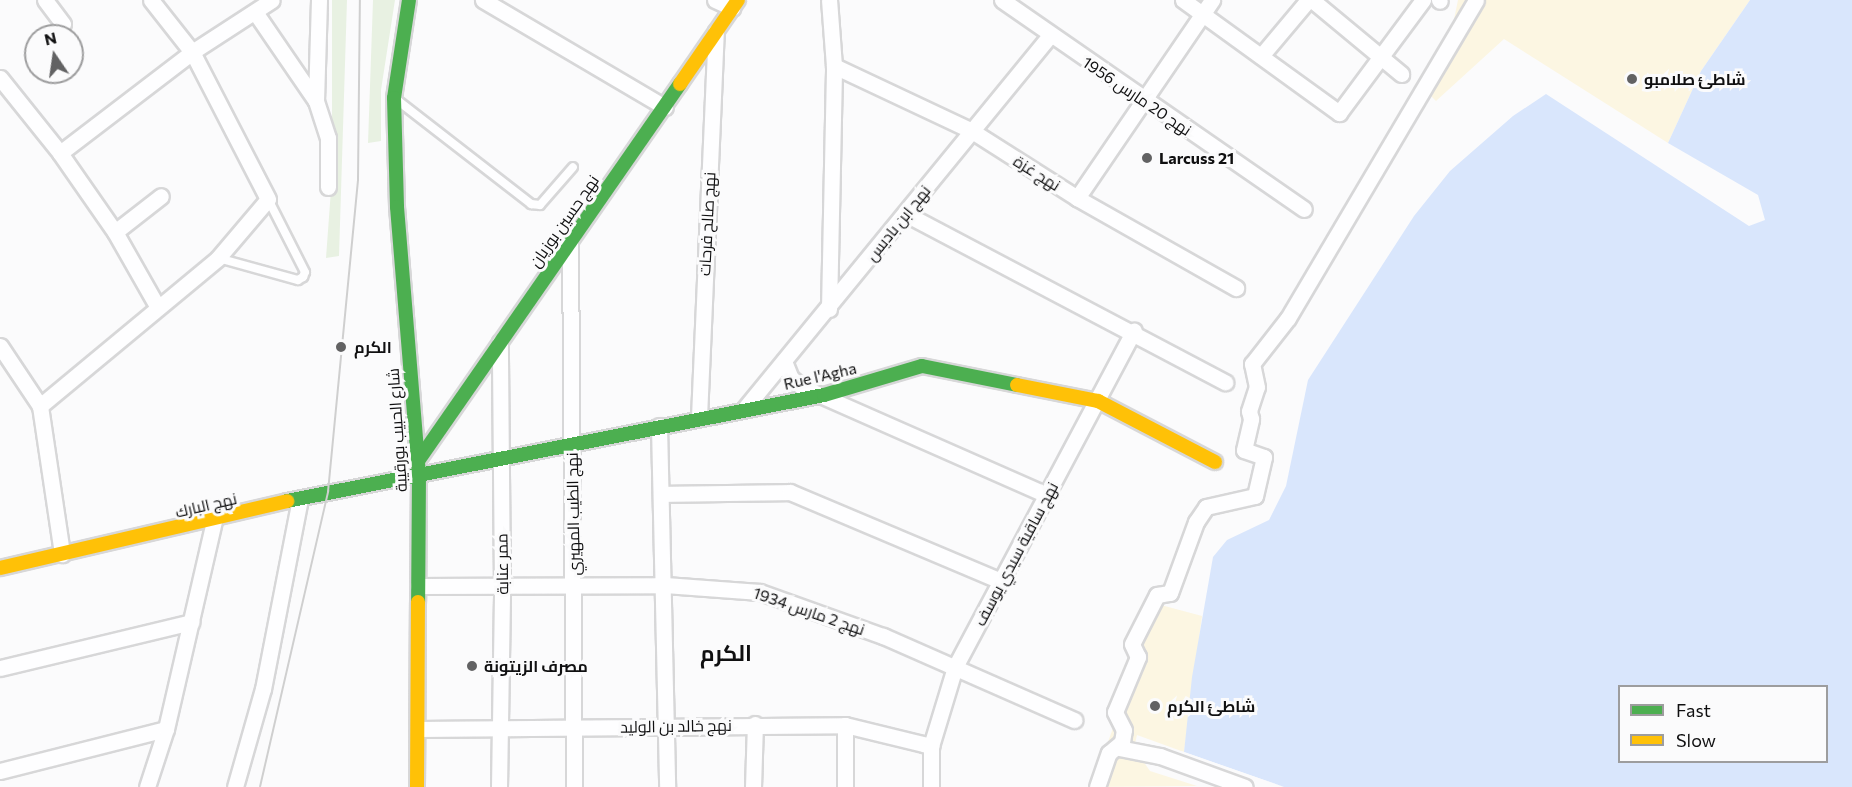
<!DOCTYPE html>
<html>
<head>
<meta charset="utf-8">
<style>
  body { margin:0 }
  #map { position:relative; width:1852px; height:787px; overflow:hidden; background:#fbfbfc; font-family:Commissioner,Cairo,sans-serif }
  div>[style] { position:absolute }
  .green>* { inset:0; background:#e8f1e2 }
  .sand>* { inset:0; background:#fcf6e2 }
  .water>* { inset:0; background:#d9e6fc }
  .pier>* { inset:0; background:#fbfbfc }
  .roads { filter:drop-shadow(2px 0 #d7d7d8) drop-shadow(-2px 0 #d7d7d8) drop-shadow(0 2px #d7d7d8) drop-shadow(0 -2px #d7d7d8) }
  .lane>* { height:8px; margin:-4px; padding:0 4px; transform-origin:4px; border-radius:4px; background:#fefeff }
  .street>* { height:15px; margin:-7.5px; padding:0 7.5px; transform-origin:7.5px; border-radius:7.5px; background:#fefeff }
  .fast>* { height:14px; margin:-7px; padding:0 7px; transform-origin:7px; border-radius:7px; background:#4caf50 }
  .slow>* { height:14px; margin:-7px; padding:0 7px; transform-origin:7px; border-radius:7px; background:#ffc107 }
  .tram>* { height:1.5px; margin:-0.75px; padding:0 0.75px; transform-origin:0.75px; border-radius:0.75px; background:#cfcfcf }
  .dots>* { width:16px; height:16px; translate:-50% -50%; box-sizing:border-box; border:3px solid #fbfbfc; border-radius:50% }
  span { translate:-50% -50%; white-space:nowrap; text-align:center; line-height:1.15; -webkit-text-stroke:6px #fbfbfc; paint-order:stroke }
  .poi-label { font-size:16px; color:#101011; font-weight:700 }
  .left { translate:0 -50%; text-align:left }
  .street-label { font-size:16px; color:#101011 }
  .district-label { font-size:22px; color:#101011; font-weight:700 }
  .legend { position:absolute; left:1618px; top:685px; width:210px; height:78px; box-sizing:border-box; background:#fbfbfc; border:2px solid #9d9d9e; margin:0; padding:8px 10px; list-style:none; font-size:18px; color:#101011 }
  .legend li { display:flex; align-items:center; gap:12px; height:30px }
  .legend b { width:30px; border:2px solid #9d9d9e }
  .north { position:absolute; left:24px; top:24px; width:60px; height:60px; box-sizing:border-box; background:#fbfbfc; border:2px solid #9d9d9e; border-radius:50%; rotate:347deg; font-size:16px; font-weight:700; line-height:24px; text-align:center; color:#101011 }
  .north::after { content:''; display:block; margin:auto; width:21px; height:27px; background:#626263; clip-path:polygon(50% 0,100% 100%,50% 72%,0 100%) }
</style>
</head>
<body>
<div id="map">
  <div class="green">
    <div style="clip-path:polygon(332px 0,347px 0,339px 256px,326px 258px,332px 176px)"></div>
    <div style="clip-path:polygon(373px 0,395px 0,381px 90px,381px 141px,368px 143px)"></div>
  </div>
  <div class="sand">
    <div style="clip-path:polygon(1458px 0,1750px 0,1701px 71px,1668px 143px,1504px 39px,1436px 101px,1421px 86px,1451px 34px)"></div>
    <div style="clip-path:polygon(1157px 604px,1202px 616px,1184px 752px,1137px 735px,1134px 748px,1150px 771px,1197px 786px,1092px 787px)"></div>
  </div>
  <div class="water">
    <div style="clip-path:polygon(evenodd,1750px 0,1852px 0,1852px 787px,1284px 787px,1184px 752px,1192px 677px,1213px 557px,1227px 540px,1269px 520px,1286px 486px,1308px 380px,1414px 216px,1450px 171px,1513px 116px,1546px 94px,1749px 226px,1765px 220px,1758px 195px,1668px 143px,1701px 71px,1750px 0,1620px 686px,1826px 686px,1826px 762px,1620px 762px,1620px 686px)"></div>
  </div>
  <div class="pier">
    <div style="clip-path:polygon(1181px 751px,1184px 752px,1284px 787px,1183px 755px)"></div>
  </div>
  <div class="roads">
    <div class="lane">
      <div style="left:397px;top:100px;width:170px;rotate:37.8deg"></div>
      <div style="left:531px;top:204px;width:9px;rotate:6deg"></div>
      <div style="left:540px;top:205px;width:50px;rotate:-49deg"></div>
      <div style="left:218px;top:258px;width:83px;rotate:15.4deg"></div>
      <div style="left:298px;top:280px;width:6px;rotate:-31deg"></div>
      <div style="left:303px;top:277px;width:5px;rotate:-68deg"></div>
      <div style="left:305px;top:272px;width:82px;rotate:-116.9deg"></div>
    </div>
    <div class="street">
      <div style="left:45px;top:0;width:30px;rotate:53deg"></div>
      <div style="left:319px;top:0;width:101px;rotate:91.7deg"></div>
      <div style="left:316px;top:101px;width:39px;rotate:72deg"></div>
      <div style="left:328px;top:138px;width:49px;rotate:90deg"></div>
      <div style="left:483px;top:0;width:211px;rotate:30.5deg"></div>
      <div style="left:715px;top:0;width:19px;rotate:25deg"></div>
      <div style="left:1002px;top:0;width:367px;rotate:34.7deg"></div>
      <div style="left:1183px;top:0;width:193px;rotate:35.9deg"></div>
      <div style="left:1339px;top:113px;width:141px;rotate:-53.4deg"></div>
      <div style="left:1312px;top:0;width:116px;rotate:39.7deg"></div>
      <div style="left:1439px;top:0;width:1px;rotate:45deg"></div>
      <div style="left:255px;top:12px;width:108px;rotate:55.6deg"></div>
      <div style="left:1261px;top:56px;width:73px;rotate:-50deg"></div>
      <div style="left:834px;top:66px;width:153px;rotate:25.2deg"></div>
      <div style="left:972px;top:131px;width:125px;rotate:32.5deg"></div>
      <div style="left:1077px;top:198px;width:183px;rotate:29.5deg"></div>
      <div style="left:0;top:78px;width:96px;rotate:51.3deg"></div>
      <div style="left:60px;top:153px;width:96px;rotate:55.2deg"></div>
      <div style="left:115px;top:232px;width:85px;rotate:60.4deg"></div>
      <div style="left:60px;top:153px;width:166px;rotate:-37.4deg"></div>
      <div style="left:192px;top:52px;width:66px;rotate:-128.3deg"></div>
      <div style="left:1077px;top:198px;width:240px;rotate:-55.7deg"></div>
      <div style="left:906px;top:214px;width:361px;rotate:27.8deg"></div>
      <div style="left:115px;top:232px;width:58px;rotate:-38deg"></div>
      <div style="left:570px;top:242px;width:545px;rotate:89.58deg"></div>
      <div style="left:829px;top:309px;width:243px;rotate:-88.8deg"></div>
      <div style="left:834px;top:66px;width:66px;rotate:-94.3deg"></div>
      <div style="left:0;top:346px;width:72px;rotate:56.3deg"></div>
      <div style="left:40px;top:406px;width:150px;rotate:81.5deg"></div>
      <div style="left:784px;top:361px;width:18px;rotate:68deg"></div>
      <div style="left:791px;top:378px;width:14px;rotate:39deg"></div>
      <div style="left:802px;top:387px;width:268px;rotate:23.8deg"></div>
      <div style="left:40px;top:406px;width:231px;rotate:-39.7deg"></div>
      <div style="left:218px;top:258px;width:77px;rotate:-49.7deg"></div>
      <div style="left:268px;top:199px;width:165px;rotate:-117.3deg"></div>
      <div style="left:192px;top:52px;width:95px;rotate:-33deg"></div>
      <div style="left:745px;top:408px;width:481px;rotate:-50.7deg"></div>
      <div style="left:699px;top:417px;width:386px;rotate:-87.5deg"></div>
      <div style="left:659px;top:426px;width:361px;rotate:88.7deg"></div>
      <div style="left:664px;top:494px;width:126px;rotate:-0.9deg"></div>
      <div style="left:790px;top:492px;width:229px;rotate:22.9deg"></div>
      <div style="left:418px;top:586px;width:247px;rotate:-0.2deg"></div>
      <div style="left:665px;top:585px;width:95px;rotate:4.2deg"></div>
      <div style="left:760px;top:592px;width:131px;rotate:19.7deg"></div>
      <div style="left:883px;top:636px;width:209px;rotate:23.7deg"></div>
      <div style="left:0;top:668px;width:197px;rotate:-13.5deg"></div>
      <div style="left:845px;top:725px;width:62px;rotate:90deg"></div>
      <div style="left:418px;top:729px;width:427px;rotate:-0.5deg"></div>
      <div style="left:845px;top:725px;width:89px;rotate:13.7deg"></div>
      <div style="left:1119px;top:748px;width:42px;rotate:11deg"></div>
      <div style="left:1160px;top:756px;width:90px;rotate:20deg"></div>
      <div style="left:0;top:771px;width:171px;rotate:-14.2deg"></div>
      <div style="left:147px;top:787px;width:61px;rotate:-71.9deg"></div>
      <div style="left:166px;top:729px;width:213px;rotate:-77deg"></div>
      <div style="left:235px;top:787px;width:102px;rotate:-74.1deg"></div>
      <div style="left:263px;top:689px;width:194px;rotate:-79deg"></div>
      <div style="left:499px;top:787px;width:200px;rotate:-89.1deg"></div>
      <div style="left:502px;top:587px;width:245px;rotate:-90.5deg"></div>
      <div style="left:753px;top:787px;width:63px;rotate:-88.2deg"></div>
      <div style="left:931px;top:787px;width:41px;rotate:-90deg"></div>
      <div style="left:931px;top:746px;width:83px;rotate:-73.1deg"></div>
      <div style="left:955px;top:667px;width:381px;rotate:-62deg"></div>
      <div style="left:1097px;top:787px;width:36px;rotate:-71deg"></div>
      <div style="left:1109px;top:753px;width:17px;rotate:-40deg"></div>
      <div style="left:1122px;top:742px;width:12px;rotate:-81deg"></div>
      <div style="left:1124px;top:730px;width:20px;rotate:-117deg"></div>
      <div style="left:1115px;top:712px;width:60px;rotate:-67.3deg"></div>
      <div style="left:1138px;top:657px;width:14px;rotate:-115deg"></div>
      <div style="left:1132px;top:644px;width:55px;rotate:-63deg"></div>
      <div style="left:1157px;top:595px;width:13px;rotate:-9deg"></div>
      <div style="left:1170px;top:593px;width:76px;rotate:-69.9deg"></div>
      <div style="left:1196px;top:522px;width:18px;rotate:-56deg"></div>
      <div style="left:1206px;top:507px;width:50px;rotate:-12.7deg"></div>
      <div style="left:1255px;top:496px;width:40px;rotate:-77deg"></div>
      <div style="left:1264px;top:457px;width:21px;rotate:-161deg"></div>
      <div style="left:1244px;top:450px;width:32px;rotate:-77deg"></div>
      <div style="left:1251px;top:419px;width:8px;rotate:-104deg"></div>
      <div style="left:1249px;top:411px;width:25px;rotate:-72deg"></div>
      <div style="left:1257px;top:387px;width:24px;rotate:-102deg"></div>
      <div style="left:1252px;top:364px;width:58px;rotate:-52deg"></div>
      <div style="left:1288px;top:318px;width:369px;rotate:-59.4deg"></div>
    </div>
    <div class="fast">
      <div style="left:409px;top:0;width:99px;rotate:98.7deg"></div>
      <div style="left:394px;top:98px;width:109px;rotate:88.4deg"></div>
      <div style="left:397px;top:207px;width:268px;rotate:85.3deg"></div>
      <div style="left:419px;top:474px;width:128px;rotate:90.4deg"></div>
      <div style="left:418px;top:461px;width:459px;rotate:-55.2deg"></div>
      <div style="left:287px;top:501px;width:547px;rotate:-11.17deg"></div>
      <div style="left:824px;top:395px;width:102px;rotate:-16.5deg"></div>
      <div style="left:922px;top:366px;width:97px;rotate:11.3deg"></div>
    </div>
    <div class="slow">
      <div style="left:680px;top:84px;width:102px;rotate:-55.4deg"></div>
      <div style="left:1017px;top:385px;width:83px;rotate:11.2deg"></div>
      <div style="left:1098px;top:401px;width:132px;rotate:27.5deg"></div>
      <div style="left:0;top:568px;width:295px;rotate:-13.1deg"></div>
      <div style="left:417px;top:787px;width:185px;rotate:-89.7deg"></div>
    </div>
  </div>
  <div class="tram">
    <div style="left:260px;top:787px;width:303px;rotate:-77deg"></div>
    <div style="left:328px;top:492px;width:313px;rotate:-84.5deg"></div>
    <div style="left:358px;top:180px;width:180px;rotate:-89.4deg"></div>
  </div>
  <div class="dots">
    <div style="left:1632px;top:79px;background:#626263"></div>
    <div style="left:1147px;top:158px;background:#626263"></div>
    <div style="left:341px;top:347px;background:#626263"></div>
    <div style="left:472px;top:666px;background:#626263"></div>
    <div style="left:1155px;top:706px;background:#626263"></div>
  </div>
  <div class="poi-label">
    <span class="left" style="left:1644px;top:79px">شاطئ صلامبو</span>
    <span class="left" style="left:1159px;top:158px">Larcuss 21</span>
    <span class="left" style="left:354px;top:347px">الكرم</span>
    <span class="left" style="left:484px;top:666px">مصرف الزيتونة</span>
    <span class="left" style="left:1167px;top:706px">شاطئ الکرم</span>
  </div>
  <div class="street-label">
    <span style="left:1137px;top:96px;rotate:34deg">نهج 20 مارس 1956</span>
    <span style="left:1037px;top:173px;rotate:32deg">نهج غزة</span>
    <span style="left:564px;top:221px;rotate:-55deg">نهج حسين بوزيان</span>
    <span style="left:898px;top:223px;rotate:-51deg">نهج ابن باديس</span>
    <span style="left:707px;top:224px;rotate:-87deg">نهج صالح فرحات</span>
    <span style="left:820px;top:376px;rotate:-13deg">Rue l'Agha</span>
    <span style="left:397px;top:430px;rotate:-94deg">شارع الحبيب بورقيبة</span>
    <span style="left:206px;top:505px;rotate:-13deg">نهج البارك</span>
    <span style="left:573px;top:514px;rotate:-91deg">نهج الطيب المهيري</span>
    <span style="left:1016px;top:554px;rotate:-62deg">نهج ساقية سيدي يوسف</span>
    <span style="left:502px;top:564px;rotate:-91deg">ممر عنابة</span>
    <span style="left:809px;top:611px;rotate:19deg">نهج 2 مارس 1934</span>
    <span style="left:676px;top:726px;rotate:-1deg">نهج خالد بن الوليد</span>
  </div>
  <div class="district-label">
    <span style="left:726px;top:653px">الكرم</span>
  </div>
  <ul class="legend">
  <li><b style="height:8px;background:#4caf50"></b>Fast</li>
  <li><b style="height:8px;background:#ffc107"></b>Slow</li>
  </ul>
  <div class="north">N</div>
</div>
</body>
</html>
